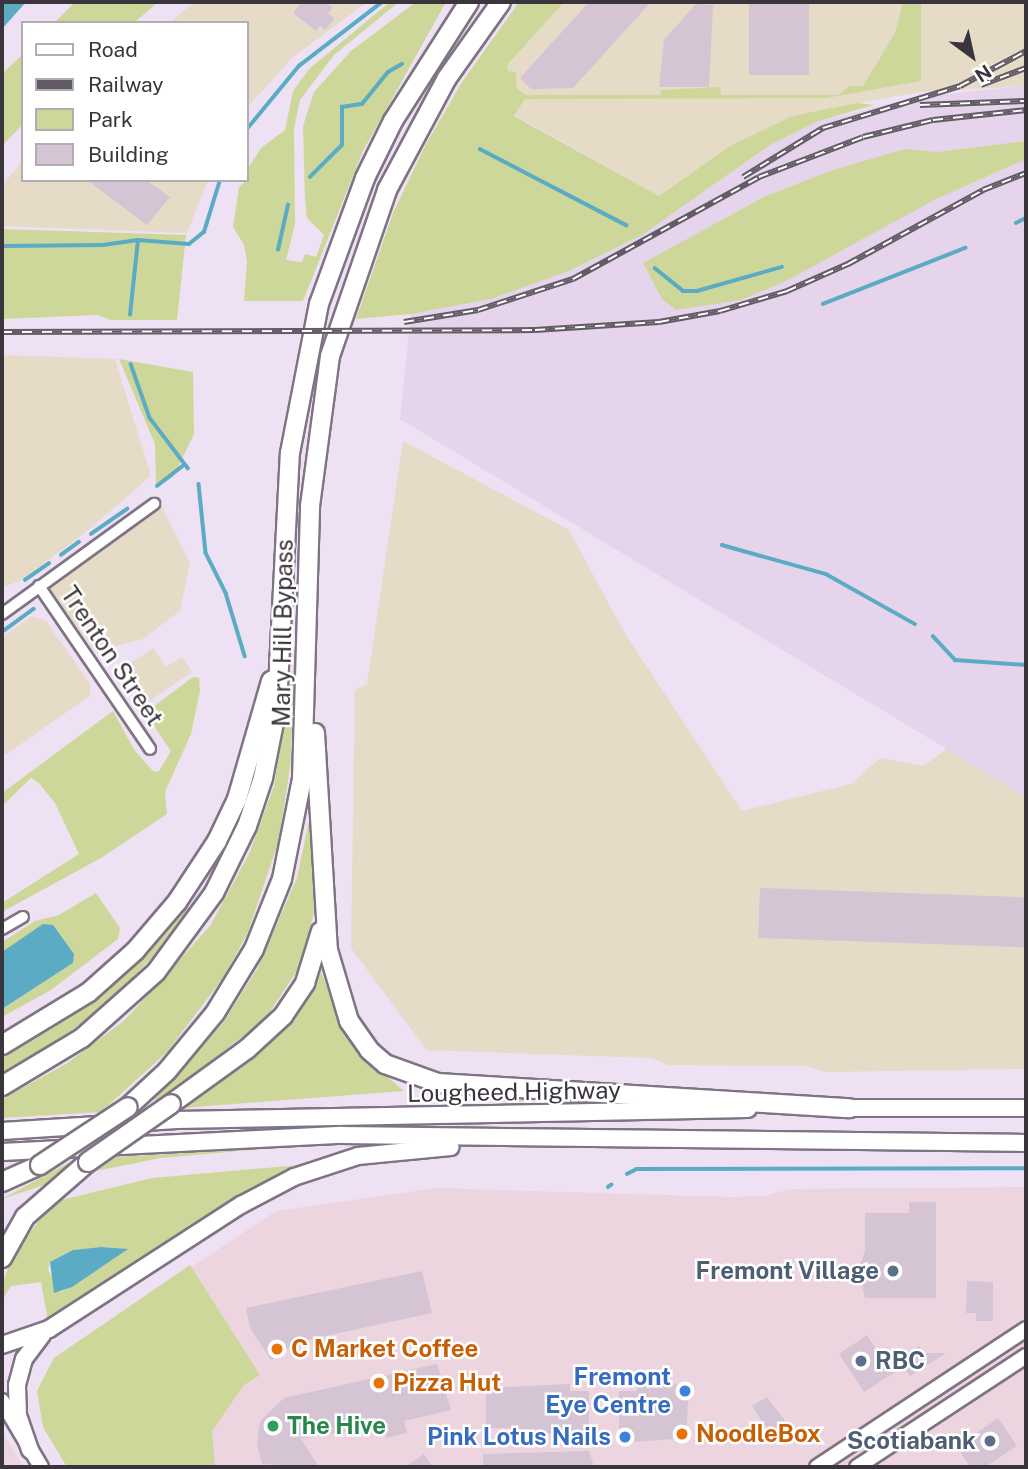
<!DOCTYPE html>
<html>
<head>
<meta charset="utf-8">
<style>
  body { margin:0 }
  #map { position:relative; width:1028px; height:1469px; overflow:hidden; background:#eee1f3; font-family:"Public Sans",sans-serif }
  div>[style] { position:absolute }
  .commercial>* { inset:0; background:#edd5e0 }
  .industrial>* { inset:0; background:#e6dbc7 }
  .built>* { inset:0; background:#e5d4eb }
  .green>* { inset:0; background:#ced79a }
  .water>* { inset:0; background:#5aabc3 }
  .stream>* { height:3.5px; margin:-1.75px; padding:0 1.75px; transform-origin:1.75px; border-radius:1.75px; background:#5aabc3 }
  .building>* { inset:0; background:#d5c4d3; transform-origin:0 0 }
  .roads { filter:drop-shadow(2px 0 #7f7484) drop-shadow(-2px 0 #7f7484) drop-shadow(0 2px #7f7484) drop-shadow(0 -2px #7f7484) }
  .minor>* { height:10px; margin:-5px; padding:0 5px; transform-origin:5px; border-radius:5px; background:#fff }
  .secondary>* { height:14px; margin:-7px; padding:0 7px; transform-origin:7px; border-radius:7px; background:#fff }
  .primary>* { height:16px; margin:-8px; padding:0 8px; transform-origin:8px; border-radius:8px; background:#fff }
  .trunk>* { height:18px; margin:-9px; padding:0 9px; transform-origin:9px; border-radius:9px; background:#fff }
  .rail>* { height:6px; margin-top:-3px; transform-origin:0; background:repeating-linear-gradient(90deg,#fff 0 10px,#625b65 0 20px); box-sizing:border-box; border-block:2px solid #625b65 }
  .bridges { filter:drop-shadow(2px 0 #7f7484) drop-shadow(-2px 0 #7f7484) drop-shadow(0 2px #7f7484) drop-shadow(0 -2px #7f7484) }
  .trunk-bridge>* { height:18px; margin:-9px; padding:0 9px; transform-origin:9px; border-radius:9px; background:#fff }
  .dots>* { width:19px; height:19px; translate:-50% -50%; box-sizing:border-box; border:4px solid #fff; border-radius:50% }
  span { translate:-50% -50%; white-space:nowrap; text-align:center; line-height:1.15; -webkit-text-stroke:5px #fff; paint-order:stroke }
  .street-label { font-size:24px; color:#3a353c }
  .service-label { font-size:24px; color:#4e5e75; font-weight:700 }
  .right { translate:-100% -50%; text-align:right }
  .left { translate:0 -50%; text-align:left }
  .food-label { font-size:24px; color:#c56008; font-weight:700 }
  .shop-label { font-size:24px; color:#366cbe; font-weight:700 }
  .leisure-label { font-size:24px; color:#27864d; font-weight:700 }
  .frame { position:absolute; inset:0; border:4px solid #3a353c; pointer-events:none }
  .legend { position:absolute; left:21px; top:21px; width:228px; height:161px; box-sizing:border-box; background:#fff; border:2px solid #b0aeb1; margin:0; padding:9px 12px; list-style:none; font-size:21px; color:#3a353c }
  .legend li { display:flex; align-items:center; gap:14px; height:35px }
  .legend b { width:35px; border:2px solid #b0aeb1 }
  .north { position:absolute; left:937px; top:21px; width:70px; height:70px; -webkit-text-stroke:5px #fff; paint-order:stroke; rotate:147deg; font-size:19px; font-weight:700; line-height:28px; text-align:center; color:#3a353c }
  .north::after { content:''; display:block; margin:auto; width:24px; height:32px; background:#3a353c; clip-path:polygon(50% 0,100% 100%,50% 72%,0 100%) }
</style>
</head>
<body>
<div id="map">
  <div class="commercial">
    <div style="clip-path:polygon(1026px 1187px,1026px 1467px,67px 1467px,43px 1427px,37px 1391px,54px 1358px,276px 1211px,436px 1188px,732px 1197px,764px 1196px,790px 1189px)"></div>
    <div style="clip-path:polygon(2px 1432px,24px 1467px,2px 1467px)"></div>
  </div>
  <div class="industrial">
    <div style="clip-path:polygon(194px 2px,367px 2px,292px 58px,247px 108px,247px 23px,170px 23px)"></div>
    <div style="clip-path:polygon(543px 2px,1026px 2px,1026px 86px,919px 92px,792px 116px,730px 146px,659px 196px,475px 93px)"></div>
    <div style="clip-path:polygon(23px 160px,23px 180px,208px 180px,187px 233px,2px 226px,2px 186px)"></div>
    <div style="clip-path:polygon(2px 355px,115px 359px,151px 476px,86px 532px,20px 581px,2px 587px)"></div>
    <div style="clip-path:polygon(403px 441px,569px 530px,624px 632px,742px 811px,851px 784px,880px 758px,923px 766px,947px 749px,1026px 796px,1026px 1069px,826px 1072px,806px 1066px,669px 1065px,652px 1058px,427px 1050px,351px 948px,355px 690px,367px 684px)"></div>
    <div style="clip-path:polygon(161px 505px,190px 563px,180px 611px,143px 639px,95px 651px,48px 588px)"></div>
    <div style="clip-path:polygon(32px 616px,46px 621px,90px 684px,90px 696px,2px 757px,2px 637px)"></div>
    <div style="clip-path:polygon(153px 648px,166px 667px,182px 657px,192px 672px,148px 702px,124px 668px)"></div>
  </div>
  <div class="built">
    <div style="clip-path:polygon(1026px 86px,1026px 797px,400px 419px,411px 314px,491px 299px,569px 271px,642px 235px,770px 145px,816px 122px,917px 97px)"></div>
  </div>
  <div class="green">
    <div style="clip-path:polygon(75px 2px,158px 2px,134px 23px,54px 23px)"></div>
    <div style="clip-path:polygon(390px 2px,399px 2px,334px 55px,300px 100px,294px 129px,295px 224px,286px 260px,302px 262px,305px 254px,316px 257px,324px 235px,307px 218px,305px 198px,303px 126px,314px 92px,351px 51px,416px 2px,446px 2px,363px 151px,303px 301px,244px 301px,247px 262px,244px 245px,233px 227px,239px 187px,247px 180px,247px 170px,261px 148px,285px 130px,293px 91px,309px 69px)"></div>
    <div style="clip-path:polygon(519px 2px,564px 2px,507px 65px,508px 71px,516px 72px,517px 89px,526px 95px,661px 95px,661px 90px,720px 87px,721px 95px,838px 95px,849px 86px,863px 86px,895px 33px,903px 2px,921px 2px,921px 81px,826px 98px,525px 99px,514px 116px,659px 196px,730px 146px,792px 116px,857px 103px,874px 105px,816px 122px,770px 145px,642px 235px,569px 271px,491px 299px,411px 314px,356px 319px,393px 213px,425px 146px,462px 82px)"></div>
    <div style="clip-path:polygon(23px 54px,23px 124px,2px 146px,2px 74px)"></div>
    <div style="clip-path:polygon(1026px 141px,1026px 159px,936px 199px,786px 281px,741px 300px,676px 310px,662px 299px,643px 263px,766px 196px,833px 170px,905px 149px,937px 152px)"></div>
    <div style="clip-path:polygon(2px 229px,186px 235px,177px 320px,111px 320px,98px 315px,2px 319px)"></div>
    <div style="clip-path:polygon(119px 359px,193px 372px,194px 434px,173px 477px,156px 487px,155px 444px)"></div>
    <div style="clip-path:polygon(296px 650px,290px 767px,279px 840px,248px 932px,223px 978px,167px 1052px,101px 1112px,2px 1118px,2px 1099px,66px 1064px,125px 1020px,210px 926px,249px 854px,274px 786px)"></div>
    <div style="clip-path:polygon(193px 677px,199px 678px,200px 691px,191px 734px,165px 792px,167px 814px,101px 858px,2px 912px,2px 903px,79px 854px,55px 803px,38px 782px,31px 778px,2px 806px,2px 793px,113px 711px,135px 751px,154px 772px,159px 771px,171px 751px,145px 713px)"></div>
    <div style="clip-path:polygon(313px 802px,315px 908px,301px 965px,265px 1019px,156px 1104px,155px 1099px,223px 1023px,257px 969px,297px 878px)"></div>
    <div style="clip-path:polygon(96px 893px,120px 928px,118px 939px,51px 990px,2px 1017px,2px 1009px,73px 963px,74px 954px,49px 924px,2px 952px,2px 942px,35px 921px,59px 915px)"></div>
    <div style="clip-path:polygon(185px 906px,189px 908px,183px 920px,162px 947px,116px 995px,57px 1042px,2px 1074px,2px 1055px,98px 996px,146px 953px)"></div>
    <div style="clip-path:polygon(321px 972px,340px 1020px,365px 1058px,404px 1091px,182px 1108px,278px 1035px,306px 1001px)"></div>
    <div style="clip-path:polygon(460px 1094px,542px 1097px,550px 1099px,507px 1102px)"></div>
    <div style="clip-path:polygon(274px 1148px,161px 1158px,91px 1172px,112px 1157px)"></div>
    <div style="clip-path:polygon(68px 1163px,75px 1163px,50px 1183px,2px 1199px)"></div>
    <div style="clip-path:polygon(evenodd,300px 1165px,222px 1206px,43px 1322px,47px 1316px,41px 1282px,11px 1286px,2px 1300px,2px 1284px,13px 1255px,53px 1202px,152px 1178px,300px 1165px,101px 1247px,127px 1249px,61px 1292px,48px 1270px,50px 1262px,73px 1250px,101px 1247px)"></div>
    <div style="clip-path:polygon(190px 1265px,260px 1375px,244px 1385px,212px 1431px,215px 1467px,67px 1467px,43px 1427px,37px 1391px,54px 1358px)"></div>
  </div>
  <div class="water">
    <div style="clip-path:polygon(2px 2px,26px 2px,2px 29px)"></div>
    <div style="clip-path:polygon(43px 924px,53px 925px,74px 954px,73px 963px,2px 1009px,2px 952px)"></div>
    <div style="clip-path:polygon(101px 1247px,128px 1249px,72px 1287px,54px 1293px,50px 1262px,73px 1250px)"></div>
  </div>
  <div class="stream">
    <div style="left:247px;top:129px;width:82px;rotate:-50.5deg"></div>
    <div style="left:299px;top:66px;width:105px;rotate:-37.6deg"></div>
    <div style="left:480px;top:149px;width:165px;rotate:27.5deg"></div>
    <div style="left:310px;top:177px;width:45px;rotate:-45deg"></div>
    <div style="left:342px;top:145px;width:38px;rotate:-90deg"></div>
    <div style="left:342px;top:107px;width:20px;rotate:-9deg"></div>
    <div style="left:362px;top:104px;width:41px;rotate:-50.9deg"></div>
    <div style="left:388px;top:72px;width:16px;rotate:-30deg"></div>
    <div style="left:1016px;top:223px;width:11px;rotate:-27deg"></div>
    <div style="left:2px;top:246px;width:101px;rotate:-0.6deg"></div>
    <div style="left:103px;top:245px;width:35px;rotate:-8deg"></div>
    <div style="left:138px;top:240px;width:51px;rotate:4.5deg"></div>
    <div style="left:189px;top:244px;width:19px;rotate:-39deg"></div>
    <div style="left:204px;top:232px;width:54px;rotate:-72.9deg"></div>
    <div style="left:278px;top:250px;width:46px;rotate:-77.5deg"></div>
    <div style="left:655px;top:268px;width:36px;rotate:39deg"></div>
    <div style="left:683px;top:291px;width:14px"></div>
    <div style="left:697px;top:291px;width:88px;rotate:-15.8deg"></div>
    <div style="left:823px;top:304px;width:153px;rotate:-21.5deg"></div>
    <div style="left:130px;top:315px;width:75px;rotate:-83.9deg"></div>
    <div style="left:131px;top:364px;width:57px;rotate:70.6deg"></div>
    <div style="left:150px;top:418px;width:63px;rotate:52.8deg"></div>
    <div style="left:199px;top:484px;width:69px;rotate:84.2deg"></div>
    <div style="left:206px;top:553px;width:45px;rotate:63.4deg"></div>
    <div style="left:226px;top:593px;width:66px;rotate:73.2deg"></div>
    <div style="left:157px;top:486px;width:34px;rotate:-38deg"></div>
    <div style="left:91px;top:534px;width:44px;rotate:-34.8deg"></div>
    <div style="left:722px;top:545px;width:108px;rotate:15.6deg"></div>
    <div style="left:826px;top:574px;width:102px;rotate:29.3deg"></div>
    <div style="left:61px;top:555px;width:22px;rotate:-36deg"></div>
    <div style="left:25px;top:580px;width:29px;rotate:-35deg"></div>
    <div style="left:2px;top:632px;width:39px;rotate:-36deg"></div>
    <div style="left:933px;top:636px;width:33px;rotate:47deg"></div>
    <div style="left:955px;top:660px;width:71px;rotate:4deg"></div>
    <div style="left:627px;top:1174px;width:11px;rotate:-27deg"></div>
    <div style="left:637px;top:1169px;width:389px;rotate:-0.1deg"></div>
    <div style="left:608px;top:1187px;width:4px;rotate:-34deg"></div>
  </div>
  <div class="building">
    <div style="clip-path:polygon(302px 2px,325px 2px,333px 8px,328px 14px,335px 18px,325px 30px,320px 26px,316px 31px,293px 13px)"></div>
    <div style="clip-path:polygon(589px 2px,651px 2px,573px 88px,531px 89px,520px 78px)"></div>
    <div style="left:749px;top:2px;width:60px;height:73px"></div>
    <div style="clip-path:polygon(696px 4px,713px 5px,709px 87px,659px 87px,664px 40px)"></div>
    <div style="clip-path:polygon(87px 180px,146px 180px,170px 197px,147px 225px)"></div>
    <div style="left:760px;top:888px;width:266px;height:50px;rotate:2deg"></div>
    <div style="clip-path:polygon(909px 1202px,936px 1202px,936px 1298px,865px 1298px,859px 1270px,865px 1251px,865px 1213px,909px 1213px)"></div>
    <div style="clip-path:polygon(422px 1271px,432px 1313px,298px 1342px,271px 1360px,250px 1328px,246px 1308px)"></div>
    <div style="clip-path:polygon(967px 1281px,993px 1282px,993px 1321px,976px 1321px,976px 1313px,966px 1313px)"></div>
    <div style="clip-path:polygon(867px 1335px,887px 1366px,919px 1346px,923px 1353px,946px 1353px,910px 1376px,903px 1367px,864px 1392px,839px 1354px)"></div>
    <div style="clip-path:polygon(437px 1364px,451px 1410px,404px 1421px,407px 1433px,386px 1438px,383px 1425px,301px 1439px,319px 1467px,262px 1464px,257px 1444px,260px 1421px,284px 1398px)"></div>
    <div style="clip-path:polygon(570px 1384px,570px 1391px,589px 1391px,589px 1433px,509px 1434px,509px 1428px,486px 1428px,486px 1388px)"></div>
    <div style="clip-path:polygon(689px 1384px,686px 1438px,619px 1443px,619px 1391px,637px 1391px,637px 1385px)"></div>
    <div style="clip-path:polygon(767px 1397px,792px 1430px,775px 1441px,752px 1406px)"></div>
    <div style="clip-path:polygon(998px 1418px,1017px 1446px,985px 1467px,970px 1467px,957px 1447px)"></div>
    <div style="clip-path:polygon(589px 1451px,594px 1467px,483px 1467px,483px 1454px)"></div>
    <div style="clip-path:polygon(424px 1454px,433px 1467px,405px 1467px)"></div>
  </div>
  <div class="roads">
    <div class="minor">
      <div style="left:39px;top:586px;width:197px;rotate:55.7deg"></div>
      <div style="left:2px;top:614px;width:188px;rotate:-35.9deg"></div>
      <div style="left:2px;top:929px;width:24px;rotate:-30deg"></div>
    </div>
    <div class="secondary">
      <div style="left:2px;top:1401px;width:77px;rotate:59.4deg"></div>
      <div style="left:817px;top:1467px;width:250px;rotate:-33.4deg"></div>
      <div style="left:857px;top:1467px;width:202px;rotate:-33.3deg"></div>
    </div>
    <div class="primary">
      <div style="left:837px;top:1108px;width:189px"></div>
      <div style="left:2px;top:1131px;width:175px;rotate:-3.6deg"></div>
      <div style="left:177px;top:1120px;width:571px;rotate:-1.1deg"></div>
      <div style="left:2px;top:1152px;width:340px;rotate:-2.9deg"></div>
      <div style="left:342px;top:1135px;width:684px;rotate:0.67deg"></div>
      <div style="left:2px;top:1345px;width:50px;rotate:-18.8deg"></div>
      <div style="left:49px;top:1329px;width:229px;rotate:-32.9deg"></div>
      <div style="left:241px;top:1205px;width:60px;rotate:-27.8deg"></div>
      <div style="left:294px;top:1177px;width:67px;rotate:-18.2deg"></div>
      <div style="left:358px;top:1156px;width:93px;rotate:-5.5deg"></div>
      <div style="left:30px;top:1450px;width:37px;rotate:-109deg"></div>
      <div style="left:18px;top:1415px;width:30px;rotate:-92deg"></div>
      <div style="left:17px;top:1385px;width:27px;rotate:-75deg"></div>
      <div style="left:24px;top:1359px;width:30px;rotate:-53deg"></div>
    </div>
    <div class="trunk">
      <div style="left:315px;top:733px;width:217px;rotate:86.6deg"></div>
      <div style="left:328px;top:950px;width:74px;rotate:73.5deg"></div>
      <div style="left:349px;top:1021px;width:35px;rotate:55deg"></div>
      <div style="left:369px;top:1050px;width:21px;rotate:41deg"></div>
      <div style="left:385px;top:1064px;width:56px;rotate:19.7deg"></div>
      <div style="left:438px;top:1083px;width:412px;rotate:3.5deg"></div>
      <div style="left:2px;top:1045px;width:102px;rotate:-31.3deg"></div>
      <div style="left:89px;top:992px;width:62px;rotate:-41.7deg"></div>
      <div style="left:135px;top:951px;width:65px;rotate:-49.4deg"></div>
      <div style="left:177px;top:902px;width:73px;rotate:-56.7deg"></div>
      <div style="left:217px;top:841px;width:47px;rotate:-64.5deg"></div>
      <div style="left:237px;top:799px;width:123px;rotate:-73.9deg"></div>
      <div style="left:2px;top:1086px;width:93px;rotate:-31deg"></div>
      <div style="left:82px;top:1038px;width:99px;rotate:-41.7deg"></div>
      <div style="left:156px;top:972px;width:98px;rotate:-53.7deg"></div>
      <div style="left:214px;top:893px;width:75px;rotate:-63.8deg"></div>
      <div style="left:247px;top:826px;width:51px;rotate:-71.6deg"></div>
      <div style="left:263px;top:778px;width:72px;rotate:-78.8deg"></div>
      <div style="left:277px;top:707px;width:254px;rotate:-87.1deg"></div>
      <div style="left:290px;top:453px;width:152px;rotate:-79deg"></div>
      <div style="left:319px;top:304px;width:134px;rotate:-69.9deg"></div>
      <div style="left:365px;top:178px;width:64px;rotate:-63.8deg"></div>
      <div style="left:393px;top:121px;width:141px;rotate:-57.4deg"></div>
      <div style="left:171px;top:1104px;width:94px;rotate:-35.9deg"></div>
      <div style="left:247px;top:1049px;width:49px;rotate:-42.5deg"></div>
      <div style="left:283px;top:1016px;width:40px;rotate:-56deg"></div>
      <div style="left:305px;top:983px;width:54px;rotate:-72.9deg"></div>
      <div style="left:128px;top:1107px;width:53px;rotate:-42.7deg"></div>
      <div style="left:167px;top:1071px;width:75px;rotate:-50.4deg"></div>
      <div style="left:215px;top:1013px;width:75px;rotate:-58.6deg"></div>
      <div style="left:254px;top:949px;width:75px;rotate:-68.2deg"></div>
      <div style="left:282px;top:879px;width:102px;rotate:-78.7deg"></div>
      <div style="left:302px;top:779px;width:273px;rotate:-88.3deg"></div>
      <div style="left:310px;top:506px;width:151px;rotate:-82.4deg"></div>
      <div style="left:330px;top:356px;width:176px;rotate:-71deg"></div>
      <div style="left:387px;top:190px;width:127px;rotate:-61.8deg"></div>
      <div style="left:447px;top:78px;width:93px;rotate:-54.6deg"></div>
      <div style="left:2px;top:1182px;width:42px;rotate:-24.1deg"></div>
      <div style="left:2px;top:1258px;width:47px;rotate:-60.7deg"></div>
      <div style="left:25px;top:1217px;width:84px;rotate:-41.1deg"></div>
    </div>
  </div>
  <div class="rail">
    <div style="left:981px;top:85px;width:48px;rotate:-20.7deg"></div>
    <div style="left:920px;top:105px;width:106px;rotate:-2.2deg"></div>
    <div style="left:743px;top:177px;width:94px;rotate:-31.5deg"></div>
    <div style="left:823px;top:128px;width:143px;rotate:-17deg"></div>
    <div style="left:960px;top:86px;width:75px;rotate:-27.9deg"></div>
    <div style="left:404px;top:322px;width:75px;rotate:-9.2deg"></div>
    <div style="left:478px;top:310px;width:100px;rotate:-18.1deg"></div>
    <div style="left:573px;top:279px;width:212px;rotate:-28.7deg"></div>
    <div style="left:759px;top:177px;width:111px;rotate:-21deg"></div>
    <div style="left:863px;top:137px;width:72px;rotate:-13.7deg"></div>
    <div style="left:933px;top:120px;width:94px;rotate:-6.1deg"></div>
    <div style="left:2px;top:332px;width:533px;rotate:-0.21deg"></div>
    <div style="left:535px;top:330px;width:124px;rotate:-3.7deg"></div>
    <div style="left:659px;top:322px;width:62px;rotate:-10.2deg"></div>
    <div style="left:720px;top:311px;width:70px;rotate:-16.6deg"></div>
    <div style="left:787px;top:291px;width:67px;rotate:-23.9deg"></div>
    <div style="left:848px;top:264px;width:154px;rotate:-28.7deg"></div>
    <div style="left:983px;top:190px;width:46px;rotate:-21.6deg"></div>
  </div>
  <div class="bridges">
    <div class="trunk-bridge">
      <div style="left:88px;top:1162px;width:101px;rotate:-34.9deg"></div>
      <div style="left:40px;top:1165px;width:105px;rotate:-33.4deg"></div>
    </div>
  </div>
  <div class="dots">
    <div style="left:893px;top:1271px;background:#5c6f8a"></div>
    <div style="left:277px;top:1349px;background:#e8710a"></div>
    <div style="left:861px;top:1361px;background:#5c6f8a"></div>
    <div style="left:379px;top:1383px;background:#e8710a"></div>
    <div style="left:685px;top:1391px;background:#3f7fe0"></div>
    <div style="left:273px;top:1426px;background:#2e9e5b"></div>
    <div style="left:682px;top:1434px;background:#e8710a"></div>
    <div style="left:625px;top:1437px;background:#3f7fe0"></div>
    <div style="left:990px;top:1441px;background:#5c6f8a"></div>
  </div>
  <div class="street-label">
    <span style="left:283px;top:633px;rotate:-89deg">Mary Hill Bypass</span>
    <span style="left:112px;top:656px;rotate:56deg">Trenton Street</span>
    <span style="left:514px;top:1092px;rotate:-1deg">Lougheed Highway</span>
  </div>
  <div class="service-label">
    <span class="right" style="left:879px;top:1271px">Fremont Village</span>
    <span class="left" style="left:875px;top:1361px">RBC</span>
    <span class="right" style="left:976px;top:1441px">Scotiabank</span>
  </div>
  <div class="food-label">
    <span class="left" style="left:291px;top:1349px">C Market Coffee</span>
    <span class="left" style="left:393px;top:1383px">Pizza Hut</span>
    <span class="left" style="left:696px;top:1434px">NoodleBox</span>
  </div>
  <div class="shop-label">
    <span class="right" style="left:671px;top:1391px">Fremont<br>Eye Centre</span>
    <span class="right" style="left:611px;top:1437px">Pink Lotus Nails</span>
  </div>
  <div class="leisure-label">
    <span class="left" style="left:287px;top:1426px">The Hive</span>
  </div>
  <div class="frame"></div>
  <ul class="legend">
  <li><b style="height:9px;background:#fff"></b>Road</li>
  <li><b style="height:9px;background:#625b65"></b>Railway</li>
  <li><b style="height:19px;background:#ced79a"></b>Park</li>
  <li><b style="height:19px;background:#d5c4d3"></b>Building</li>
  </ul>
  <div class="north">N</div>
</div>
</body>
</html>
